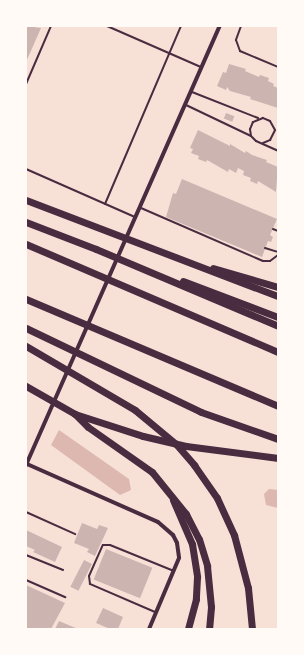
<!DOCTYPE html>
<html>
<head>
<meta charset="utf-8">
<style>
  body { margin:0 }
  #map { position:relative; width:304px; height:655px; overflow:hidden; background:#f7e1d7; font-family:"PT Sans Narrow",sans-serif }
  div>[style] { position:absolute }
  .water>* { inset:0; background:#dcb8b0 }
  .building>* { inset:0; background:#ccb4b1; transform-origin:0 0 }
  .service>* { height:2px; margin:-1px; padding:0 1px; transform-origin:1px; border-radius:1px; background:#4a2c40 }
  .minor>* { height:4px; margin:-2px; padding:0 2px; transform-origin:2px; border-radius:2px; background:#4a2c40 }
  .motorway>* { height:7px; margin:-3.5px; padding:0 3.5px; transform-origin:3.5px; border-radius:3.5px; background:#4a2c40 }
  span { translate:-50% -50%; white-space:nowrap; text-align:center; line-height:1.15; -webkit-text-stroke:4px #fffaf5; paint-order:stroke }
  .frame { position:absolute; inset:0; border:27px solid #fffaf5; pointer-events:none }
</style>
</head>
<body>
<div id="map">
  <div class="water">
    <div style="clip-path:polygon(59px 430px,129px 479px,131px 490px,120px 495px,51px 445px)"></div>
    <div style="clip-path:polygon(269px 489px,278px 490px,278px 508px,266px 505px,264px 494px)"></div>
  </div>
  <div class="building">
    <div style="clip-path:polygon(26px 26px,41px 28px,26px 62px)"></div>
    <div style="clip-path:polygon(229px 64px,246px 69px,245px 71px,259px 77px,260px 75px,269px 78px,268px 81px,274px 84px,273px 86px,278px 88px,278px 108px,250px 99px,251px 97px,230px 91px,227px 87px,226px 90px,217px 86px,223px 72px,226px 73px)"></div>
    <div style="left:226px;top:113px;width:9px;height:6px;rotate:21deg"></div>
    <div style="clip-path:polygon(198px 130px,230px 146px,230px 144px,245px 153px,246px 151px,252px 155px,267px 160px,266px 162px,278px 167px,276px 192px,258px 181px,257px 184px,250px 181px,251px 178px,243px 175px,244px 171px,238px 168px,236px 173px,229px 169px,228px 172px,207px 160px,206px 162px,198px 159px,199px 156px,191px 153px,193px 149px,190px 148px)"></div>
    <div style="clip-path:polygon(182px 179px,277px 219px,270px 235px,273px 237px,271px 242px,268px 241px,262px 257px,166px 217px,173px 193px,176px 194px)"></div>
    <div style="clip-path:polygon(82px 523px,97px 529px,99px 525px,108px 528px,95px 556px,87px 552px,89px 549px,74px 543px)"></div>
    <div style="clip-path:polygon(26px 530px,62px 547px,55px 562px,33px 552px,35px 550px,26px 546px)"></div>
    <div style="left:106px;top:549px;width:50px;height:33px;rotate:22deg"></div>
    <div style="left:84px;top:560px;width:9px;height:30px;rotate:27deg"></div>
    <div style="clip-path:polygon(26px 585px,65px 603px,51px 629px,26px 629px)"></div>
    <div style="clip-path:polygon(103px 608px,123px 617px,118px 629px,110px 629px,96px 623px)"></div>
    <div style="clip-path:polygon(59px 621px,78px 629px,55px 629px)"></div>
  </div>
  <div class="service">
    <div style="left:107px;top:26px;width:103px;rotate:23.6deg"></div>
    <div style="left:241px;top:26px;width:15px;rotate:110deg"></div>
    <div style="left:236px;top:40px;width:12px;rotate:70deg"></div>
    <div style="left:240px;top:51px;width:41px;rotate:22.8deg"></div>
    <div style="left:26px;top:84px;width:63px;rotate:-66.7deg"></div>
    <div style="left:192px;top:92px;width:71px;rotate:21.5deg"></div>
    <div style="left:186px;top:105px;width:72px;rotate:25.5deg"></div>
    <div style="left:263px;top:143px;width:8px;rotate:-23deg"></div>
    <div style="left:270px;top:140px;width:11px;rotate:-63deg"></div>
    <div style="left:275px;top:130px;width:10px;rotate:-119deg"></div>
    <div style="left:270px;top:121px;width:8px;rotate:-157deg"></div>
    <div style="left:263px;top:118px;width:11px;rotate:158deg"></div>
    <div style="left:253px;top:122px;width:8px;rotate:113deg"></div>
    <div style="left:250px;top:129px;width:7px;rotate:82deg"></div>
    <div style="left:251px;top:136px;width:7px;rotate:45deg"></div>
    <div style="left:256px;top:141px;width:24px;rotate:24deg"></div>
    <div style="left:26px;top:169px;width:119px;rotate:23.8deg"></div>
    <div style="left:105px;top:204px;width:194px;rotate:-66.9deg"></div>
    <div style="left:141px;top:208px;width:133px;rotate:23.5deg"></div>
    <div style="left:263px;top:261px;width:7px"></div>
    <div style="left:270px;top:261px;width:10px;rotate:-37deg"></div>
    <div style="left:273px;top:229px;width:5px;rotate:22deg"></div>
    <div style="left:265px;top:248px;width:14px;rotate:17deg"></div>
    <div style="left:26px;top:512px;width:54px;rotate:24.2deg"></div>
    <div style="left:26px;top:555px;width:40px;rotate:22deg"></div>
    <div style="left:26px;top:580px;width:43px;rotate:23.6deg"></div>
    <div style="left:155px;top:612px;width:71px;rotate:-156.7deg"></div>
    <div style="left:90px;top:584px;width:8px;rotate:-97deg"></div>
    <div style="left:89px;top:576px;width:34px;rotate:-66deg"></div>
    <div style="left:103px;top:545px;width:7px"></div>
    <div style="left:110px;top:545px;width:69px;rotate:22.1deg"></div>
  </div>
  <div class="minor">
    <div style="left:27px;top:464px;width:143px;rotate:23.9deg"></div>
    <div style="left:158px;top:522px;width:20px;rotate:41deg"></div>
    <div style="left:173px;top:535px;width:9px;rotate:63deg"></div>
    <div style="left:177px;top:543px;width:15px;rotate:82deg"></div>
    <div style="left:179px;top:558px;width:77px;rotate:112.9deg"></div>
    <div style="left:26px;top:465px;width:480px;rotate:-66.2deg"></div>
  </div>
  <div class="motorway">
    <div style="left:26px;top:200px;width:270px;rotate:20.9deg"></div>
    <div style="left:26px;top:222px;width:75px;rotate:21.1deg"></div>
    <div style="left:96px;top:249px;width:198px;rotate:22.9deg"></div>
    <div style="left:26px;top:244px;width:274px;rotate:23.2deg"></div>
    <div style="left:213px;top:268px;width:68px;rotate:16.3deg"></div>
    <div style="left:183px;top:281px;width:102px;rotate:20.8deg"></div>
    <div style="left:26px;top:299px;width:274px;rotate:23deg"></div>
    <div style="left:26px;top:328px;width:194px;rotate:25.6deg"></div>
    <div style="left:201px;top:412px;width:82px;rotate:19.3deg"></div>
    <div style="left:26px;top:346px;width:126px;rotate:30.4deg"></div>
    <div style="left:135px;top:410px;width:53px;rotate:39.7deg"></div>
    <div style="left:176px;top:444px;width:28px;rotate:49deg"></div>
    <div style="left:194px;top:465px;width:40px;rotate:55.1deg"></div>
    <div style="left:217px;top:498px;width:41px;rotate:65.3deg"></div>
    <div style="left:234px;top:535px;width:55px;rotate:75.2deg"></div>
    <div style="left:248px;top:588px;width:41px;rotate:84.4deg"></div>
    <div style="left:26px;top:386px;width:56px;rotate:29.7deg"></div>
    <div style="left:75px;top:414px;width:71px;rotate:17.9deg"></div>
    <div style="left:143px;top:436px;width:44px;rotate:13.1deg"></div>
    <div style="left:186px;top:446px;width:93px;rotate:7.4deg"></div>
    <div style="left:75px;top:414px;width:18px;rotate:45deg"></div>
    <div style="left:88px;top:427px;width:78px;rotate:35.1deg"></div>
    <div style="left:152px;top:472px;width:54px;rotate:51deg"></div>
    <div style="left:186px;top:514px;width:28px;rotate:63deg"></div>
    <div style="left:199px;top:539px;width:28px;rotate:73deg"></div>
    <div style="left:207px;top:566px;width:41px;rotate:84.4deg"></div>
    <div style="left:211px;top:607px;width:22px;rotate:95deg"></div>
    <div style="left:173px;top:500px;width:48px;rotate:66.6deg"></div>
    <div style="left:192px;top:544px;width:33px;rotate:81deg"></div>
    <div style="left:197px;top:577px;width:22px;rotate:93deg"></div>
    <div style="left:196px;top:599px;width:31px;rotate:105deg"></div>
  </div>
  <div class="frame"></div>
</div>
</body>
</html>
